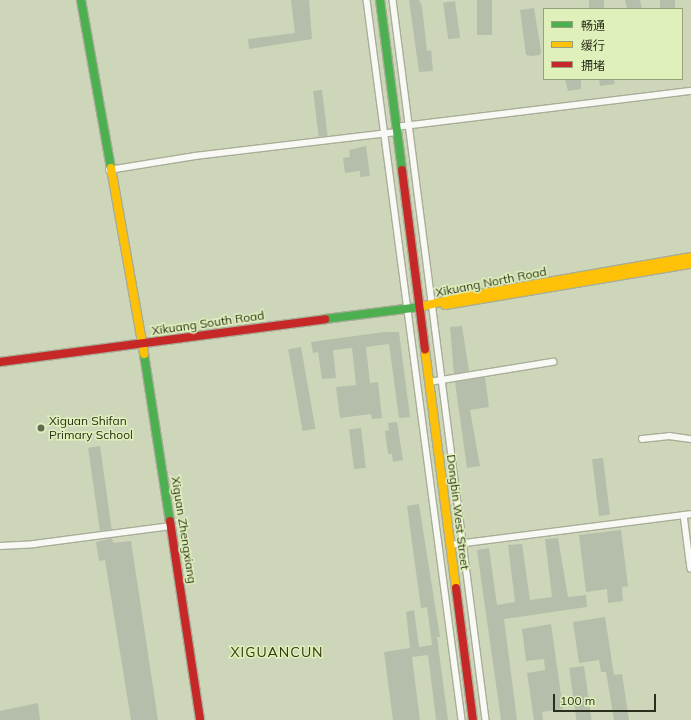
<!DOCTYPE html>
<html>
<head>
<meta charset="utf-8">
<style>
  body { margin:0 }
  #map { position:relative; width:691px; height:720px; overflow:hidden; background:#ced6ba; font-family:Mulish,"Noto Sans SC",sans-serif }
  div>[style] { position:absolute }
  .building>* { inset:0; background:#b4beaa; transform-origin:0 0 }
  .roads { filter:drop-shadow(1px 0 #a8ad97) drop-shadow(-1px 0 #a8ad97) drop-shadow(0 1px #a8ad97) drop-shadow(0 -1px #a8ad97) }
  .street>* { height:5.5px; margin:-2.75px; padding:0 2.75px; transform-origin:2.75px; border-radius:2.75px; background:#f8f9f5 }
  .fast>* { height:8px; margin:-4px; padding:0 4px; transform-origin:4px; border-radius:4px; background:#4caf50 }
  .slow>* { height:8px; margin:-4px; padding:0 4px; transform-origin:4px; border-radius:4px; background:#ffc107 }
  .jam>* { height:8px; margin:-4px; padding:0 4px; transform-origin:4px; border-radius:4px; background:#c62828 }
  .dots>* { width:11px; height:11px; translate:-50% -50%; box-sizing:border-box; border:2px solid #e0f0ba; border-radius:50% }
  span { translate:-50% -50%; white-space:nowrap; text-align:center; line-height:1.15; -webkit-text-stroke:3px #e0f0ba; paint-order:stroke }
  .street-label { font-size:12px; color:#292f1a }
  .poi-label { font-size:12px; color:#292f1a }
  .left { translate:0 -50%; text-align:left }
  .quarter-label { font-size:14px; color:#313c09; letter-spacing:1px }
  .legend { position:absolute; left:543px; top:8px; width:140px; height:72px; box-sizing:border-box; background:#e0f0ba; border:1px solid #97a37a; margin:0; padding:5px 7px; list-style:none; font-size:12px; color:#292f1a }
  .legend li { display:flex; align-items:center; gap:8px; height:20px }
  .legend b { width:20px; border:1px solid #97a37a }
  .scale { position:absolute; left:553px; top:694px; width:103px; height:18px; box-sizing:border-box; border:2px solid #292f1a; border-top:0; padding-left:5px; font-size:12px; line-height:14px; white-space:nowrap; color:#292f1a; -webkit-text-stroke:3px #e0f0ba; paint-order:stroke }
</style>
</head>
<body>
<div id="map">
  <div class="building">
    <div style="clip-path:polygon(291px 0,309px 0,312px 39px,249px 49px,248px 39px,295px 33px)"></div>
    <div style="clip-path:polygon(409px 0,419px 0,422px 6px,427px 51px,431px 50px,433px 71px,419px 72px)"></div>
    <div style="left:477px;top:0;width:15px;height:35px"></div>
    <div style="left:589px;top:0;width:15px;height:9px"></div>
    <div style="clip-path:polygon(625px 0,640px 0,642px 9px,627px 9px)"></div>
    <div style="left:660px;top:0;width:15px;height:9px"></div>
    <div style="left:455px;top:1px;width:37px;height:12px;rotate:82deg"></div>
    <div style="clip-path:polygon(534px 8px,541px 51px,540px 55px,531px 56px,526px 55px,520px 10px)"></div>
    <div style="clip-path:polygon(565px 79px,581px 79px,581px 89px,568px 91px)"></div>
    <div style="clip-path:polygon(599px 79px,614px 79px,615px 84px,600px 86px)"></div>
    <div style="left:322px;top:90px;width:46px;height:9px;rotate:83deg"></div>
    <div style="clip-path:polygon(366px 146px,370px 176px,360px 177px,360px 171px,345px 173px,343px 158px,350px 157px,349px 150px)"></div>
    <div style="clip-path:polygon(462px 326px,469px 371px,454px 374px,450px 327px)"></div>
    <div style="clip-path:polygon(384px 332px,399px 332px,410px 417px,399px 418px,389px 344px,366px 347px,370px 383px,378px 382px,382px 418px,372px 419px,371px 414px,340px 418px,336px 387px,356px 385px,352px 348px,333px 350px,336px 378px,322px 379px,318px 352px,313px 353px,311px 342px)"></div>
    <div style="left:301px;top:347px;width:83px;height:13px;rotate:80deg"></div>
    <div style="clip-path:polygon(485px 377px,489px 407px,470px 410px,480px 466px,467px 468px,455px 382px)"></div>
    <div style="clip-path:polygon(397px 422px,403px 460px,393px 462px,392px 454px,388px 454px,385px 431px,389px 430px,388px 423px)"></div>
    <div style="left:361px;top:428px;width:40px;height:12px;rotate:83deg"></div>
    <div style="left:100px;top:446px;width:84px;height:12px;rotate:82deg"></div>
    <div style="left:603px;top:458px;width:57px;height:11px;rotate:83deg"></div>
    <div style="clip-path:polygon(419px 504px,440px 637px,437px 637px,448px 720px,436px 720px,428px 655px,412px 657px,420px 720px,393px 720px,384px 652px,410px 648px,406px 612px,414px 610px,419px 647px,432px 645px,427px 607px,421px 608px,407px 506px)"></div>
    <div style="clip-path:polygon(621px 530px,628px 586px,622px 587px,623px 601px,608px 603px,607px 589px,586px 592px,579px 535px)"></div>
    <div style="clip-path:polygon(112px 538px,113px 543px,131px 541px,158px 720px,131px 720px,105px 560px,99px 561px,96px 542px)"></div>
    <div style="clip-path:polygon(558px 538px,568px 597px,586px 595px,587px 607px,504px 619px,517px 720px,501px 720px,477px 550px,489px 548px,497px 605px,515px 602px,508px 545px,522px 544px,530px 600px,552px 597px,545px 539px)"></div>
    <div style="clip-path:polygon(605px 617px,614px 675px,622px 674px,629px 720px,614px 720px,606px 672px,601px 672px,599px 660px,579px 663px,573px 622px)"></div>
    <div style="clip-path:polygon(551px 624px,563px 709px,542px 712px,543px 720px,534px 720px,527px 673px,545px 670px,544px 659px,526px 661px,522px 629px)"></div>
    <div style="left:584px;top:666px;width:55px;height:15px;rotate:82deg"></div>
    <div style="clip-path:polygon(38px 703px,40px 720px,0 720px,0 711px)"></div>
  </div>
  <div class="roads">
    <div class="street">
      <div style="left:367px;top:0;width:726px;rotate:82.48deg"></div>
      <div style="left:393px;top:0;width:726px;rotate:82.64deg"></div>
      <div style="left:396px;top:127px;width:297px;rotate:-7deg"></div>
      <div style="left:109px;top:170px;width:87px;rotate:-9.2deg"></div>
      <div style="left:195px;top:156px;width:203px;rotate:-6.8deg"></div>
      <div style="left:429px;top:382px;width:126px;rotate:-9.2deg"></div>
      <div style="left:642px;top:439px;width:27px;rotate:-6deg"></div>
      <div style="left:669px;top:436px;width:22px;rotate:8deg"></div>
      <div style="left:684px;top:515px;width:54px;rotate:82.6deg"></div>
      <div style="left:450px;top:545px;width:243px;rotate:-7.3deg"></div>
      <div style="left:0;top:546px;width:34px;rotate:-3deg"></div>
      <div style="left:34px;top:544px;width:138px;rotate:-7.5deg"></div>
    </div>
    <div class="fast">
      <div style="left:81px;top:0;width:171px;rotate:79.9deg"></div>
      <div style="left:380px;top:0;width:171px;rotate:82.6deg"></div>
      <div style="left:325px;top:319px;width:96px;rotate:-7.2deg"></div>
      <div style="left:144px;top:354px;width:169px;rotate:81.2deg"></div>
    </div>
    <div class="slow">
      <div style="left:111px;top:168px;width:189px;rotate:79.9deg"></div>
      <div style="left:445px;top:305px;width:249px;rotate:-9.5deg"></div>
      <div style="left:420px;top:307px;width:37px;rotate:-14deg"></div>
      <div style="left:456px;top:298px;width:239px;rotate:-9.9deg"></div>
      <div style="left:425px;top:350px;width:240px;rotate:82.6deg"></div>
    </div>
    <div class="jam">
      <div style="left:402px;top:170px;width:181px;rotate:82.7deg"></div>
      <div style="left:0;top:362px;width:328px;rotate:-7.5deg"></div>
      <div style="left:170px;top:521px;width:201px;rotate:81.4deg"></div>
      <div style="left:456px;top:588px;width:133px;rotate:82.7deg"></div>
    </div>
  </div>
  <div class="dots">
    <div style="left:41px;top:428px;background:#636952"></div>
  </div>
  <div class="street-label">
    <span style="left:491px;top:282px;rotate:-11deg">Xikuang North Road</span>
    <span style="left:208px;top:323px;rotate:-8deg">Xikuang South Road</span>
    <span style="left:458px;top:512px;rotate:83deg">Dongbin West Street</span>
    <span style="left:184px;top:530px;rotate:81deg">Xiguan Zhengxiang</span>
  </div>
  <div class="poi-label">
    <span class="left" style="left:49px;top:428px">Xiguan Shifan<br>Primary School</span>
  </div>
  <div class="quarter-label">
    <span style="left:277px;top:652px">XIGUANCUN</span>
  </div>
  <ul class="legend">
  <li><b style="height:5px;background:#4caf50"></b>畅通</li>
  <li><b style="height:5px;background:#ffc107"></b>缓行</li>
  <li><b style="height:5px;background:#c62828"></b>拥堵</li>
  </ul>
  <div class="scale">100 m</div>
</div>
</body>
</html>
